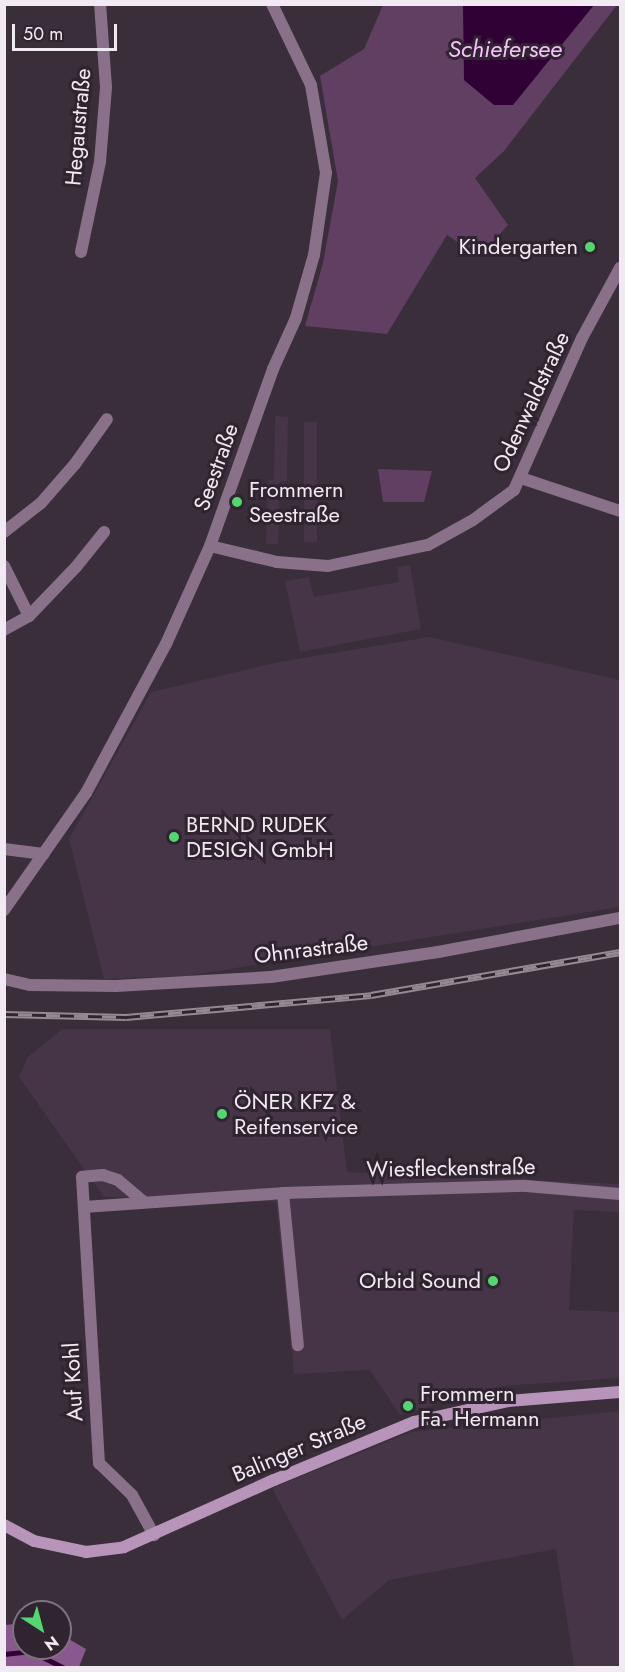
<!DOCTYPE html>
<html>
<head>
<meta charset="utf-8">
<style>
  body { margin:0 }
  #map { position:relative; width:625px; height:1672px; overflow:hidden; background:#392e3a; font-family:Jost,sans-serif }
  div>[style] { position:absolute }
  .built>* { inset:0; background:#453546; transform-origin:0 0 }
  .green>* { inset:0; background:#613f63 }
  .forest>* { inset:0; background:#8a578e }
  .water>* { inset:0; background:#300135 }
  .stream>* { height:4.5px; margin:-2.25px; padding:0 2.25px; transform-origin:2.25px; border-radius:2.25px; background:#300135 }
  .street>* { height:12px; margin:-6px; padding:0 6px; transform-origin:6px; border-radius:6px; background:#887189 }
  .secondary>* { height:12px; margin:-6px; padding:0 6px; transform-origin:6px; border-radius:6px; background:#b893ba }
  .rail>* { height:7px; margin-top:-3.5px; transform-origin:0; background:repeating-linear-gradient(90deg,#2f2430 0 14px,#938a94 0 28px); box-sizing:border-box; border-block:2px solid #938a94 }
  .dots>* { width:16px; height:16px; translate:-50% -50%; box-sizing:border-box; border:3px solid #2f2430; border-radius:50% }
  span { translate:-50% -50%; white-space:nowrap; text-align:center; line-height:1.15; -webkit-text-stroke:6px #2f2430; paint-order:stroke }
  .street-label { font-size:22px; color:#f2eaf2 }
  .poi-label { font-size:22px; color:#f2eaf2 }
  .right { translate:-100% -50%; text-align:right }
  .left { translate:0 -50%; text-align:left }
  .water-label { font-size:24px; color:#f9befd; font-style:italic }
  .frame { position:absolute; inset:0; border:6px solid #f2eaf2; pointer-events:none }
  .north { position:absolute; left:12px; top:1600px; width:60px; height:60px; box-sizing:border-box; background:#2f2430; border:2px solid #7d737e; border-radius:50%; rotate:144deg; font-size:16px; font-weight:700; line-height:24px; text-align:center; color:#f2eaf2 }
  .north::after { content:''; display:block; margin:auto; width:21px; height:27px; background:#53d672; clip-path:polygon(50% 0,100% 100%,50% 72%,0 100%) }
  .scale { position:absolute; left:12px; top:24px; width:105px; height:27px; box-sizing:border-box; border:3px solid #f2eaf2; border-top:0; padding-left:8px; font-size:18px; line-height:21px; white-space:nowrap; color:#f2eaf2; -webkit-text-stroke:4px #2f2430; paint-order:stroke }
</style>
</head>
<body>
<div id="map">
  <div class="built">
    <div style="clip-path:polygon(275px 416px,288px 417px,287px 481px,280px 481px,278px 544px,266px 544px,268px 480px,274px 480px)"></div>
    <div style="left:304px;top:422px;width:13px;height:120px"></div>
    <div style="clip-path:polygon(410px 565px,421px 629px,300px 652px,285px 581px,309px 577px,314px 597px,399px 582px,397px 567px)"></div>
    <div style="clip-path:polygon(429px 637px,620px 680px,620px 907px,186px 976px,104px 979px,69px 839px,151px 692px,279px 662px)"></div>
    <div style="clip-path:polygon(62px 1029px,330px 1029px,347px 1172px,620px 1184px,620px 1212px,574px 1210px,569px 1310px,620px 1312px,620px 1378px,502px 1386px,400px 1415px,370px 1370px,294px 1374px,276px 1202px,104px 1197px,19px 1077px,27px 1058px)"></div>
    <div style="clip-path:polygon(620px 1411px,620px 1667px,574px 1667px,556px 1549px,389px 1580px,342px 1620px,272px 1488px,411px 1432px)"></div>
  </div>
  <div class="green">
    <div style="clip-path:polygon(383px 5px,617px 5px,504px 151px,475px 178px,508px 225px,480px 257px,447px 235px,387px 334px,305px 326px,323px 263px,338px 181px,320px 76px,364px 49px)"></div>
    <div style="clip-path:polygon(378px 469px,432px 471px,424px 502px,383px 502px)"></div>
  </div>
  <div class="forest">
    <div style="clip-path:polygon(24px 1623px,24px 1648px,60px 1648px,60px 1634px,86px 1649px,79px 1667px,5px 1667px,5px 1625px)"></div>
  </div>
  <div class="water">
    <div style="clip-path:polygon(463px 5px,463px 4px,594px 5px,513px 105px,494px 105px,464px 80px)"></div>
  </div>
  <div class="stream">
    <div style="left:4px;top:1654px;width:27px;rotate:-6deg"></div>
    <div style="left:31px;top:1651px;width:37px;rotate:27deg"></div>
  </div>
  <div class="street">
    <div style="left:81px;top:252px;width:92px;rotate:-78.1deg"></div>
    <div style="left:100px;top:162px;width:75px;rotate:-85.4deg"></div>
    <div style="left:106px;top:87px;width:83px;rotate:-94.1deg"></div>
    <div style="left:521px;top:478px;width:104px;rotate:18.4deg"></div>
    <div style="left:4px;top:532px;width:47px;rotate:-38.1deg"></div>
    <div style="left:41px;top:503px;width:52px;rotate:-48.9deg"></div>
    <div style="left:75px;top:464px;width:55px;rotate:-54.6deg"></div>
    <div style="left:210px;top:546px;width:69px;rotate:13.4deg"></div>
    <div style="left:277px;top:562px;width:51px;rotate:4.5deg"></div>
    <div style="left:328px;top:566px;width:102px;rotate:-11.9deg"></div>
    <div style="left:428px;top:545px;width:51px;rotate:-29.1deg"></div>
    <div style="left:473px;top:520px;width:51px;rotate:-36.2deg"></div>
    <div style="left:514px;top:490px;width:167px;rotate:-65.9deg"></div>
    <div style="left:582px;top:338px;width:80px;rotate:-61.5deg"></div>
    <div style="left:4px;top:566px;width:56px;rotate:63.4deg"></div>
    <div style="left:29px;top:616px;width:29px;rotate:151deg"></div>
    <div style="left:29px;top:616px;width:68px;rotate:-46.2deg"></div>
    <div style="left:76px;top:567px;width:45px;rotate:-51.3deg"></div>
    <div style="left:4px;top:849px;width:40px;rotate:7.1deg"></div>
    <div style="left:4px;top:910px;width:143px;rotate:-55deg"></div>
    <div style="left:86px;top:793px;width:169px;rotate:-61.8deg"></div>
    <div style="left:166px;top:644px;width:107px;rotate:-65.8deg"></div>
    <div style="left:210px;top:546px;width:188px;rotate:-70.4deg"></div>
    <div style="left:273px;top:369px;width:56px;rotate:-65.7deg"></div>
    <div style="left:296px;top:318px;width:66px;rotate:-74.1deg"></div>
    <div style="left:314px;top:255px;width:83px;rotate:-81.7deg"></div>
    <div style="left:326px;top:173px;width:89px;rotate:-99.7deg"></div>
    <div style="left:311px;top:85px;width:90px;rotate:-115.7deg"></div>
    <div style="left:4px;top:979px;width:27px;rotate:13deg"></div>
    <div style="left:30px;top:985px;width:86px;rotate:0.7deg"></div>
    <div style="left:116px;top:986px;width:155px;rotate:-3.3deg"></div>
    <div style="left:271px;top:977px;width:169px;rotate:-8.5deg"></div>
    <div style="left:438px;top:952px;width:185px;rotate:-10.6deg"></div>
    <div style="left:283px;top:1193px;width:153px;rotate:84.4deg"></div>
    <div style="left:144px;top:1202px;width:34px;rotate:-140deg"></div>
    <div style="left:118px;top:1180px;width:16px;rotate:-162deg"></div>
    <div style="left:103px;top:1175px;width:21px;rotate:175deg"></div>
    <div style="left:82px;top:1177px;width:287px;rotate:86.6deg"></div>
    <div style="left:99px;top:1463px;width:46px;rotate:44.1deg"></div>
    <div style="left:132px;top:1495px;width:46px;rotate:61.2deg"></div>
    <div style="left:84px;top:1207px;width:199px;rotate:-4deg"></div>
    <div style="left:283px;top:1193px;width:243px;rotate:-1.7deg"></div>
    <div style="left:526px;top:1186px;width:94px;rotate:4.9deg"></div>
  </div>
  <div class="secondary">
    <div style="left:4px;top:1525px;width:34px;rotate:28deg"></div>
    <div style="left:34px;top:1541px;width:53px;rotate:11.9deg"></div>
    <div style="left:86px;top:1552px;width:38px;rotate:-7deg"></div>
    <div style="left:124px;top:1547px;width:164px;rotate:-24.1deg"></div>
    <div style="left:274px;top:1480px;width:152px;rotate:-22.5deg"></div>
    <div style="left:414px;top:1422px;width:96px;rotate:-12.6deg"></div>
    <div style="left:508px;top:1401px;width:112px;rotate:-4.6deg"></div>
  </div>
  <div class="rail">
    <div style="left:4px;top:1014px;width:122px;rotate:1.4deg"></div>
    <div style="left:126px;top:1017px;width:246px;rotate:-5.1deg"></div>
    <div style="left:371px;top:995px;width:253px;rotate:-9.8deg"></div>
  </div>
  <div class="dots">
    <div style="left:590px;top:247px;background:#53d672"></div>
    <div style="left:237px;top:502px;background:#53d672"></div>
    <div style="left:174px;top:837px;background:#53d672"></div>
    <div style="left:222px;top:1114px;background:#53d672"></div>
    <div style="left:493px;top:1281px;background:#53d672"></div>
    <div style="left:408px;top:1406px;background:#53d672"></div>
  </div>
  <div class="street-label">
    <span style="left:78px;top:127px;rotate:-85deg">Hegaustraße</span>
    <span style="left:531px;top:402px;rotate:-65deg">Odenwaldstraße</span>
    <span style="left:216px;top:467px;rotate:-70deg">Seestraße</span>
    <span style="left:311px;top:949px;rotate:-7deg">Ohnrastraße</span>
    <span style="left:451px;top:1168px;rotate:-1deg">Wiesfleckenstraße</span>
    <span style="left:73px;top:1382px;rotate:-93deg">Auf Kohl</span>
    <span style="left:299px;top:1448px;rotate:-23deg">Balinger Straße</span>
  </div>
  <div class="poi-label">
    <span class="right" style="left:578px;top:247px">Kindergarten</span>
    <span class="left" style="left:249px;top:502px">Frommern<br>Seestraße</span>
    <span class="left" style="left:186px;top:837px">BERND RUDEK<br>DESIGN GmbH</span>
    <span class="left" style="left:234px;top:1114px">ÖNER KFZ &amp;<br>Reifenservice</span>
    <span class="right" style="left:481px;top:1281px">Orbid Sound</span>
    <span class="left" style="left:420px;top:1406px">Frommern<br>Fa. Hermann</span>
  </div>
  <div class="water-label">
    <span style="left:505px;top:49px">Schiefersee</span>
  </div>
  <div class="frame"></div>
  <div class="north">N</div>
  <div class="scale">50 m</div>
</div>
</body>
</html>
